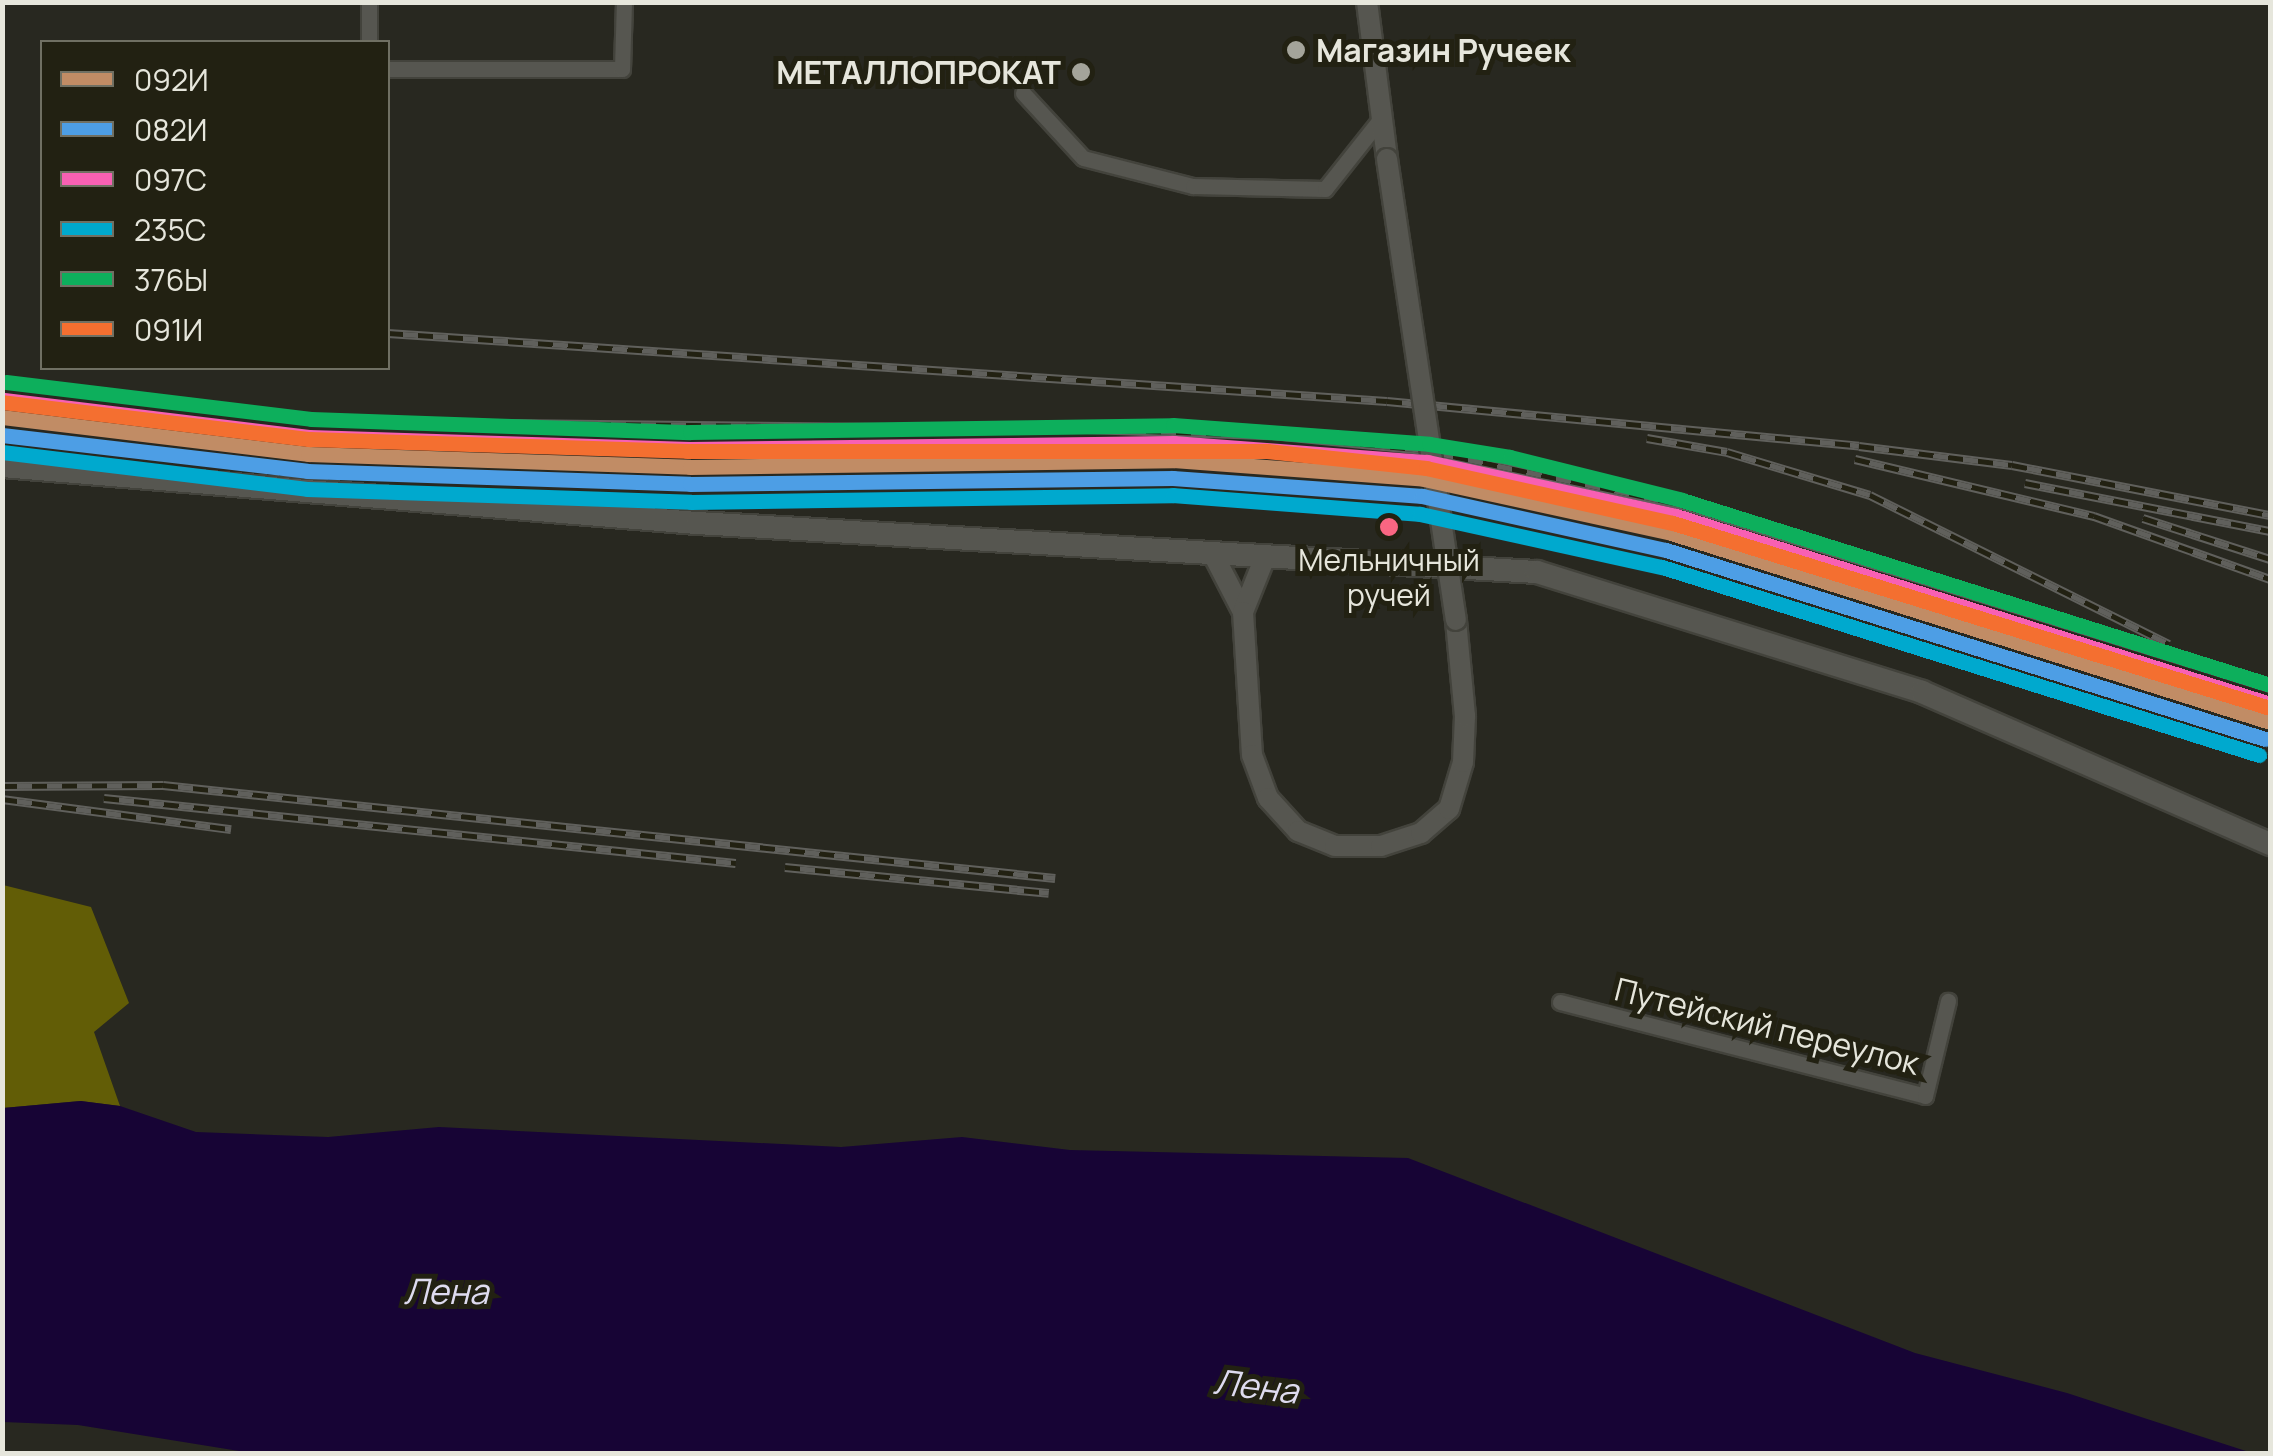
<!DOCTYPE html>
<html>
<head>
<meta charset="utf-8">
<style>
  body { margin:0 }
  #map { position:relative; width:2273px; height:1456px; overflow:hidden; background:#282820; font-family:Manrope,sans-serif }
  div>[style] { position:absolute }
  .forest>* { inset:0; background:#625d06 }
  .water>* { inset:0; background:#170435 }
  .roads { filter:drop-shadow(2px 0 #43433c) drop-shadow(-2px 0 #43433c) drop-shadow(0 2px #43433c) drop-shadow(0 -2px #43433c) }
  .minor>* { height:15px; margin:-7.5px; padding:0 7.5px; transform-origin:7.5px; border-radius:7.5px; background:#565650 }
  .tertiary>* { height:20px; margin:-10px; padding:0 10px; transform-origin:10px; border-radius:10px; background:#565650 }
  .secondary>* { height:22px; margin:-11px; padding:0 11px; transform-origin:11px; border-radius:11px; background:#565650 }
  .rail>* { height:9px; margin-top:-4.5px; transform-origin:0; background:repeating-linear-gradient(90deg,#222112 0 15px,#60605c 0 30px); box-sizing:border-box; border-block:2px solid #60605c }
  .bridges { filter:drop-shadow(2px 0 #43433c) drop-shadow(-2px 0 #43433c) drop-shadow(0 2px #43433c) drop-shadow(0 -2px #43433c) }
  .tertiary-bridge>* { height:20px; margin:-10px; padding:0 10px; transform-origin:10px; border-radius:10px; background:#565650 }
  .rail-1>* { height:15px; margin:-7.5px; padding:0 7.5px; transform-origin:7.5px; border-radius:7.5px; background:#c18c65 }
  .rail-2>* { height:15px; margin:-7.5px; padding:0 7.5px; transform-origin:7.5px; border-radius:7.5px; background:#4d9ee5 }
  .rail-3>* { height:15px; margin:-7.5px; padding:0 7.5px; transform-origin:7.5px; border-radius:7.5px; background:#f860b3 }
  .rail-4>* { height:15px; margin:-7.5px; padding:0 7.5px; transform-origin:7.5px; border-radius:7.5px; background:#00a9ce }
  .rail-5>* { height:15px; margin:-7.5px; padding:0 7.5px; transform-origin:7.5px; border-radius:7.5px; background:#0daf5c }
  .rail-6>* { height:15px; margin:-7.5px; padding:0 7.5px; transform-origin:7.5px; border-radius:7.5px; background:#f46f30 }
  .dots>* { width:28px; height:28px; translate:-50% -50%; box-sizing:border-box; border:5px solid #222112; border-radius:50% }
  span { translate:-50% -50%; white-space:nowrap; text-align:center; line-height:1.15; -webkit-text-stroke:10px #222112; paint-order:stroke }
  .bus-label { font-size:30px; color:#e6e6dc }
  .poi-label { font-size:32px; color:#e6e6dc; font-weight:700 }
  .left { translate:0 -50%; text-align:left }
  .right { translate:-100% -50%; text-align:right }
  .street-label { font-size:32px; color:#e6e6dc }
  .water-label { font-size:35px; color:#dedbef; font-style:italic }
  .frame { position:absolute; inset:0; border:5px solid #e6e6dc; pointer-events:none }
  .legend { position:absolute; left:40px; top:40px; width:350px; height:330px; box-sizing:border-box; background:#222112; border:2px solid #707063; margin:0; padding:12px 18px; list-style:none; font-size:30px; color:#e6e6dc }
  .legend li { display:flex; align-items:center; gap:20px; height:50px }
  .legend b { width:50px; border:2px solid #707063 }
</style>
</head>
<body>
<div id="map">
  <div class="forest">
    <div style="clip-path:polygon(3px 885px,91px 907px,129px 1003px,94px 1032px,120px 1106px,80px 1101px,3px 1108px)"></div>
  </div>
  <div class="water">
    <div style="clip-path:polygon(81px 1101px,120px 1106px,196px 1132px,328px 1137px,439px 1127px,841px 1147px,962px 1137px,1070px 1150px,1408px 1158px,1915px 1353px,2067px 1393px,2252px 1453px,257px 1454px,78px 1425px,3px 1422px,3px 1108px)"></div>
  </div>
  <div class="roads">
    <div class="minor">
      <div style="left:369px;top:2px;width:40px;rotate:90deg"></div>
      <div style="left:388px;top:69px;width:234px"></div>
      <div style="left:622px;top:69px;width:67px;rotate:-88.3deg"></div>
      <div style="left:1023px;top:93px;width:88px;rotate:47.3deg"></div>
      <div style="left:1083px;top:158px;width:114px;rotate:14.3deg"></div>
      <div style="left:1193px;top:186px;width:132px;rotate:1.3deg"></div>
      <div style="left:1325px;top:189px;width:92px;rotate:-51.6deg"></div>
      <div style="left:1560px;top:1002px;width:377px;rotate:14.4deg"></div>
      <div style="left:1925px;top:1096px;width:98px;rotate:-76.4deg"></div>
    </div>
    <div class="tertiary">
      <div style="left:1367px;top:2px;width:158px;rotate:82.7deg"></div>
      <div style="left:1213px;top:554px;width:65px;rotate:62.7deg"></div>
      <div style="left:1265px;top:557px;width:59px;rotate:111.8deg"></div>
      <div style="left:1243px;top:612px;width:143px;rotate:86.4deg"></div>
      <div style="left:1252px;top:755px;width:46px;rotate:69.6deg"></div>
      <div style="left:1268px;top:798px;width:45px;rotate:47.7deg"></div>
      <div style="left:1298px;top:831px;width:40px;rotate:22deg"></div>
      <div style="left:1335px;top:846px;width:46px"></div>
      <div style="left:1381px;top:846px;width:42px;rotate:-18deg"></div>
      <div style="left:1421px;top:833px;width:37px;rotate:-41deg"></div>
      <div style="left:1449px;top:809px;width:49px;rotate:-73.4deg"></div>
      <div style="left:1463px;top:762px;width:46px;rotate:-87.5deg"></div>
      <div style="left:1465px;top:716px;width:96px;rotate:-95.4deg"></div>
    </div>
    <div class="secondary">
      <div style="left:2px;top:466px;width:697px;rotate:4.69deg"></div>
      <div style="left:697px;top:523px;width:841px;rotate:3.34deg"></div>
      <div style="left:1537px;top:572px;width:403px;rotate:17.3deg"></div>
      <div style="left:1922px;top:692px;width:380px;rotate:23.6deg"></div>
    </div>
  </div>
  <div class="rail">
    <div style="left:388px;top:333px;width:1001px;rotate:3.89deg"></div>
    <div style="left:1387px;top:401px;width:474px;rotate:5.4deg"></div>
    <div style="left:1859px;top:446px;width:154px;rotate:7.1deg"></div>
    <div style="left:2012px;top:465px;width:263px;rotate:11deg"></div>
    <div style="left:506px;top:423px;width:580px;rotate:0.59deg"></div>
    <div style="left:1086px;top:429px;width:185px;rotate:1.9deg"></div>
    <div style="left:1271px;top:435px;width:154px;rotate:5.6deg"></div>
    <div style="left:1424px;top:450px;width:264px;rotate:12deg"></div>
    <div style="left:1682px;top:505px;width:616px;rotate:17.29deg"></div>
    <div style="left:1647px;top:438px;width:81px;rotate:9.9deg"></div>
    <div style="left:1727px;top:452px;width:149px;rotate:16.7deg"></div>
    <div style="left:1870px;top:495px;width:334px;rotate:26.5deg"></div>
    <div style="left:1855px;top:459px;width:246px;rotate:13.4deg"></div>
    <div style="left:2094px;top:516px;width:187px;rotate:19.7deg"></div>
    <div style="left:2025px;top:483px;width:250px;rotate:11.1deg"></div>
    <div style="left:2143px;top:518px;width:133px;rotate:17.9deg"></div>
    <div style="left:2px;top:786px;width:161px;rotate:-0.4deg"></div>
    <div style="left:163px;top:785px;width:897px;rotate:5.95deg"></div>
    <div style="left:104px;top:798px;width:635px;rotate:5.87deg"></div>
    <div style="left:2px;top:799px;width:231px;rotate:7.5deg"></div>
    <div style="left:785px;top:867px;width:265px;rotate:5.6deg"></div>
  </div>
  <div class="bridges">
    <div class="tertiary-bridge">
      <div style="left:1387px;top:159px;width:466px;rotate:81.5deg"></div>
    </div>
  </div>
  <div class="rail-1">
    <div style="left:2px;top:417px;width:308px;rotate:6.9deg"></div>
    <div style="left:308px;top:454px;width:382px;rotate:1.9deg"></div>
    <div style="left:690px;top:467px;width:484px;rotate:-0.8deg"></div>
    <div style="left:1174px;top:460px;width:251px;rotate:4.3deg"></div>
    <div style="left:1424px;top:479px;width:253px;rotate:12.3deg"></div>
    <div style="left:1671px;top:533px;width:628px;rotate:17.51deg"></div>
  </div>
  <div class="rail-2">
    <div style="left:2px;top:435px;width:307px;rotate:6.7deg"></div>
    <div style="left:307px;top:471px;width:383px;rotate:1.9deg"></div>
    <div style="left:690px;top:484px;width:483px;rotate:-0.7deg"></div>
    <div style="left:1173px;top:478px;width:250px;rotate:4.1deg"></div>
    <div style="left:1422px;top:496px;width:250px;rotate:12.5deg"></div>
    <div style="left:1666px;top:550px;width:628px;rotate:17.51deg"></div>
  </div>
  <div class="rail-3">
    <div style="left:4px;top:400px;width:307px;rotate:6.9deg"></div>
    <div style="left:309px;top:437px;width:381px;rotate:1.8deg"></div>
    <div style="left:690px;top:449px;width:484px;rotate:-0.7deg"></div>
    <div style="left:1174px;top:443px;width:254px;rotate:4.3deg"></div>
    <div style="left:1427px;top:462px;width:255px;rotate:12.2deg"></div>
    <div style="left:1676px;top:516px;width:623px;rotate:17.56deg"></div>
  </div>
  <div class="rail-4">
    <div style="left:2px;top:452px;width:307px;rotate:6.9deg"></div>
    <div style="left:307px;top:489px;width:384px;rotate:1.9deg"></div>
    <div style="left:691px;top:502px;width:482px;rotate:-0.8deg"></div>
    <div style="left:1173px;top:495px;width:248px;rotate:4.4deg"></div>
    <div style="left:1420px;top:514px;width:248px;rotate:12.4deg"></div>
    <div style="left:1662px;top:567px;width:626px;rotate:17.48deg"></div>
  </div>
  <div class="rail-5">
    <div style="left:6px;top:382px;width:307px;rotate:6.9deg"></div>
    <div style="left:311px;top:419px;width:379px;rotate:2deg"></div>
    <div style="left:690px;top:432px;width:483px;rotate:-0.8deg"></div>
    <div style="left:1173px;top:425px;width:257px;rotate:4.2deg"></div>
    <div style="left:1429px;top:444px;width:82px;rotate:9.1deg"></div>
    <div style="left:1510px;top:457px;width:177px;rotate:14deg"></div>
    <div style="left:1682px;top:500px;width:616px;rotate:17.46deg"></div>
  </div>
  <div class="rail-6">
    <div style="left:2px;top:402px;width:309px;rotate:6.9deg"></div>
    <div style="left:309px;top:439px;width:378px;rotate:1.8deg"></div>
    <div style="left:687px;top:451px;width:580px"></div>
    <div style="left:1267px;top:451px;width:160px;rotate:6.1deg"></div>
    <div style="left:1426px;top:468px;width:253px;rotate:12.6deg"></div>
    <div style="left:1673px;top:523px;width:625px;rotate:17.22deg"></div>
  </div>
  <div class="dots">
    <div style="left:1296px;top:50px;background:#a4a49a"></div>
    <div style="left:1081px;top:72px;background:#a4a49a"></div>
    <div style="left:1389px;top:527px;background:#fa6682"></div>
  </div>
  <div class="bus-label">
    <span style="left:1389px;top:577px">Мельничный<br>ручей</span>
  </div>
  <div class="poi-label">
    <span class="left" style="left:1316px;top:50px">Магазин Ручеек</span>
    <span class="right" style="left:1061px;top:72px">МЕТАЛЛОПРОКАТ</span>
  </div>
  <div class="street-label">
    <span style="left:1767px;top:1026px;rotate:14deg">Путейский переулок</span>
  </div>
  <div class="water-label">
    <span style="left:446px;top:1291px">Лена</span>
    <span style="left:1256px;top:1386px;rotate:7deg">Лена</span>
  </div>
  <div class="frame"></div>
  <ul class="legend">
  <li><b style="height:12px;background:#c18c65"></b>092И</li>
  <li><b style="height:12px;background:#4d9ee5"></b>082И</li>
  <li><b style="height:12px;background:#f860b3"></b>097С</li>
  <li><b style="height:12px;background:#00a9ce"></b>235С</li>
  <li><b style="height:12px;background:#0daf5c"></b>376Ы</li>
  <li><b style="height:12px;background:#f46f30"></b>091И</li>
  </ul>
</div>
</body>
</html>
